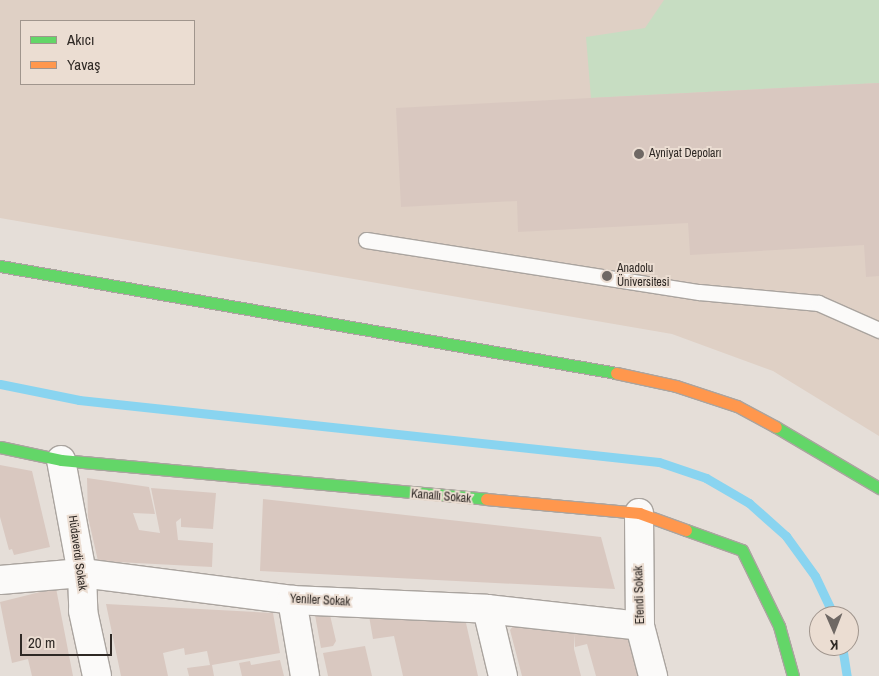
<!DOCTYPE html>
<html>
<head>
<meta charset="utf-8">
<style>
  body { margin:0 }
  #map { position:relative; width:879px; height:676px; overflow:hidden; background:#e5ded8; font-family:"Archivo Narrow",sans-serif }
  div>[style] { position:absolute }
  .built>* { inset:0; background:#dfd0c5 }
  .green>* { inset:0; background:#c7ddc2 }
  .stream>* { height:9px; margin:-4.5px; padding:0 4.5px; transform-origin:4.5px; border-radius:4.5px; background:#89d4f0 }
  .building>* { inset:0; background:#d9c8c0 }
  .roads { filter:drop-shadow(1px 0 #aaa49f) drop-shadow(-1px 0 #aaa49f) drop-shadow(0 1px #aaa49f) drop-shadow(0 -1px #aaa49f) }
  .lane>* { height:15px; margin:-7.5px; padding:0 7.5px; transform-origin:7.5px; border-radius:7.5px; background:#fbfaf9 }
  .street>* { height:28px; margin:-14px; padding:0 14px; transform-origin:14px; border-radius:14px; background:#fbfaf9 }
  .fast>* { height:11px; margin:-5.5px; padding:0 5.5px; transform-origin:5.5px; border-radius:5.5px; background:#63d668 }
  .slow>* { height:11px; margin:-5.5px; padding:0 5.5px; transform-origin:5.5px; border-radius:5.5px; background:#ff974d }
  .dots>* { width:14px; height:14px; translate:-50% -50%; box-sizing:border-box; border:2px solid #ebddd2; border-radius:50% }
  span { translate:-50% -50%; white-space:nowrap; text-align:center; line-height:1.15; -webkit-text-stroke:4px #ebddd2; paint-order:stroke }
  .poi-label { font-size:12px; color:#2f2925 }
  .left { translate:0 -50%; text-align:left }
  .street-label { font-size:12px; color:#2f2925 }
  .legend { position:absolute; left:20px; top:20px; width:175px; height:65px; box-sizing:border-box; background:#ebddd2; border:1px solid #a0958d; margin:0; padding:6px 9px; list-style:none; font-size:15px; color:#2f2925 }
  .legend li { display:flex; align-items:center; gap:10px; height:25px }
  .legend b { width:25px; border:1px solid #a0958d }
  .north { position:absolute; left:809px; top:606px; width:50px; height:50px; box-sizing:border-box; background:#ebddd2; border:1px solid #a0958d; border-radius:50%; rotate:179deg; font-size:14px; font-weight:700; line-height:20px; text-align:center; color:#2f2925 }
  .north::after { content:''; display:block; margin:auto; width:18px; height:22px; background:#6f6864; clip-path:polygon(50% 0,100% 100%,50% 72%,0 100%) }
  .scale { position:absolute; left:20px; top:634px; width:92px; height:22px; box-sizing:border-box; border:2px solid #2f2925; border-top:0; padding-left:6px; font-size:15px; line-height:18px; white-space:nowrap; color:#2f2925; -webkit-text-stroke:4px #ebddd2; paint-order:stroke }
</style>
</head>
<body>
<div id="map">
  <div class="built">
    <div style="clip-path:polygon(evenodd,0 0,879px 0,879px 436px,773px 371px,672px 334px,0 218px,0 0,21px 21px,194px 21px,194px 84px,21px 84px,21px 21px)"></div>
  </div>
  <div class="green">
    <div style="clip-path:polygon(664px 0,879px 0,879px 83px,591px 98px,586px 37px,645px 28px)"></div>
  </div>
  <div class="stream">
    <div style="left:0;top:384px;width:81px;rotate:11.4deg"></div>
    <div style="left:79px;top:400px;width:583px;rotate:6.1deg"></div>
    <div style="left:659px;top:462px;width:50px;rotate:18.8deg"></div>
    <div style="left:706px;top:478px;width:50px;rotate:30.2deg"></div>
    <div style="left:749px;top:503px;width:50px;rotate:41.7deg"></div>
    <div style="left:786px;top:536px;width:49px;rotate:54.1deg"></div>
    <div style="left:815px;top:576px;width:44px;rotate:64.6deg"></div>
    <div style="left:842px;top:646px;width:30px;rotate:81deg"></div>
  </div>
  <div class="building">
    <div style="clip-path:polygon(879px 83px,879px 276px,866px 277px,864px 245px,690px 255px,688px 223px,518px 232px,517px 201px,401px 207px,396px 108px)"></div>
    <div style="clip-path:polygon(0 465px,32px 471px,50px 547px,14px 555px,12px 549px,9px 550px,0 517px)"></div>
    <div style="clip-path:polygon(87px 478px,149px 487px,155px 514px,133px 513px,139px 530px,160px 533px,151px 488px,216px 493px,213px 529px,181px 527px,181px 518px,176px 522px,178px 540px,213px 543px,212px 567px,98px 561px,88px 517px)"></div>
    <div style="clip-path:polygon(263px 499px,601px 537px,615px 589px,260px 571px)"></div>
    <div style="clip-path:polygon(56px 588px,73px 676px,32px 676px,28px 659px,12px 663px,0 602px)"></div>
    <div style="clip-path:polygon(106px 604px,273px 613px,280px 653px,212px 665px,214px 676px,189px 676px,187px 668px,210px 665px,207px 651px,185px 655px,184px 648px,163px 653px,168px 676px,121px 676px)"></div>
    <div style="clip-path:polygon(315px 615px,330px 615px,336px 641px,333px 646px,321px 648px)"></div>
    <div style="clip-path:polygon(369px 616px,466px 623px,478px 676px,403px 676px,394px 636px,373px 639px)"></div>
    <div style="clip-path:polygon(513px 626px,630px 634px,639px 676px,596px 676px,587px 644px,575px 647px,574px 634px,574px 649px,581px 676px,522px 676px,510px 630px)"></div>
    <div style="clip-path:polygon(365px 646px,372px 676px,328px 676px,323px 653px)"></div>
    <div style="clip-path:polygon(280px 660px,284px 676px,242px 676px,239px 663px,250px 661px,251px 665px)"></div>
  </div>
  <div class="roads">
    <div class="lane">
      <div style="left:366px;top:240px;width:337px;rotate:8.9deg"></div>
      <div style="left:699px;top:292px;width:120px;rotate:5.3deg"></div>
      <div style="left:818px;top:303px;width:67px;rotate:23.9deg"></div>
    </div>
    <div class="street">
      <div style="left:61px;top:460px;width:115px;rotate:79.5deg"></div>
      <div style="left:82px;top:573px;width:38px;rotate:88deg"></div>
      <div style="left:83px;top:611px;width:66px;rotate:77.8deg"></div>
      <div style="left:639px;top:513px;width:113px;rotate:89.5deg"></div>
      <div style="left:640px;top:626px;width:52px;rotate:75.4deg"></div>
      <div style="left:0;top:580px;width:82px;rotate:-4.9deg"></div>
      <div style="left:82px;top:573px;width:212px;rotate:7.3deg"></div>
      <div style="left:292px;top:600px;width:195px;rotate:2.6deg"></div>
      <div style="left:487px;top:609px;width:154px;rotate:6.3deg"></div>
      <div style="left:292px;top:600px;width:77px;rotate:80.3deg"></div>
      <div style="left:487px;top:609px;width:69px;rotate:76.6deg"></div>
    </div>
    <div class="fast">
      <div style="left:0;top:266px;width:625px;rotate:9.85deg"></div>
      <div style="left:776px;top:427px;width:120px;rotate:30.6deg"></div>
      <div style="left:0;top:447px;width:62px;rotate:12deg"></div>
      <div style="left:61px;top:460px;width:427px;rotate:5.2deg"></div>
      <div style="left:686px;top:530px;width:59px;rotate:19.7deg"></div>
      <div style="left:742px;top:550px;width:85px;rotate:64deg"></div>
      <div style="left:779px;top:626px;width:52px;rotate:74.4deg"></div>
    </div>
    <div class="slow">
      <div style="left:616px;top:373px;width:61px;rotate:12.2deg"></div>
      <div style="left:676px;top:386px;width:64px;rotate:18.2deg"></div>
      <div style="left:737px;top:406px;width:44px;rotate:28.3deg"></div>
      <div style="left:486px;top:499px;width:154px;rotate:5.2deg"></div>
      <div style="left:639px;top:513px;width:50px;rotate:19.9deg"></div>
    </div>
  </div>
  <div class="dots">
    <div style="left:639px;top:154px;background:#6f6864"></div>
    <div style="left:607px;top:276px;background:#6f6864"></div>
  </div>
  <div class="poi-label">
    <span class="left" style="left:649px;top:154px">Ayniyat Depoları</span>
    <span class="left" style="left:617px;top:276px">Anadolu<br>Üniversitesi</span>
  </div>
  <div class="street-label">
    <span style="left:441px;top:497px;rotate:5deg">Kanallı Sokak</span>
    <span style="left:77px;top:553px;rotate:82deg">Hüdaverdi Sokak</span>
    <span style="left:640px;top:595px;rotate:-92deg">Efendi Sokak</span>
    <span style="left:320px;top:601px;rotate:3deg">Yeniler Sokak</span>
  </div>
  <ul class="legend">
  <li><b style="height:6px;background:#63d668"></b>Akıcı</li>
  <li><b style="height:6px;background:#ff974d"></b>Yavaş</li>
  </ul>
  <div class="north">K</div>
  <div class="scale">20 m</div>
</div>
</body>
</html>
